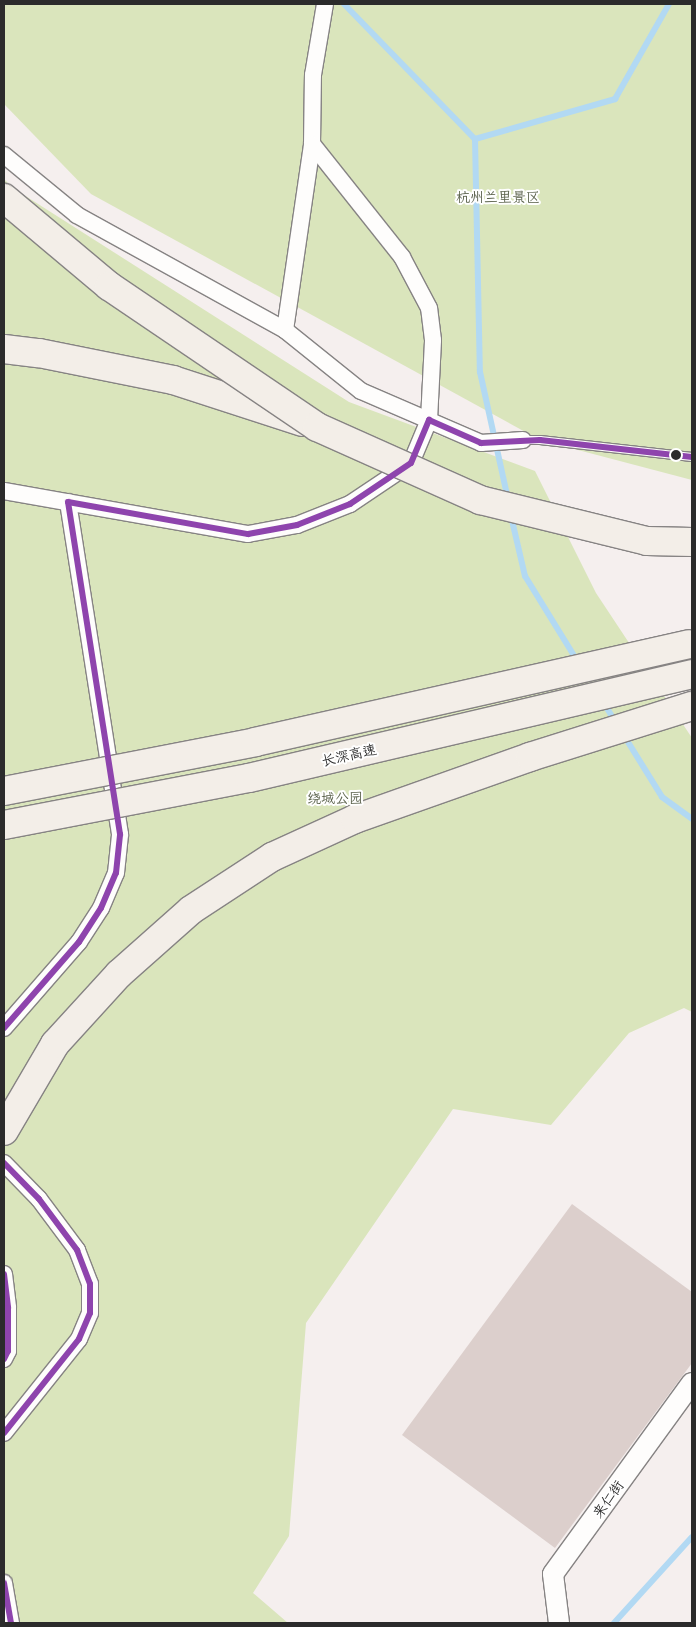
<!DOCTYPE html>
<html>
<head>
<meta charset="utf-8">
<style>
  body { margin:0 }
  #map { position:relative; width:696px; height:1627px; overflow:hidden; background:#f5efee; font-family:"Playpen Sans","LXGW WenKai TC",sans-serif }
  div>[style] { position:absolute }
  .green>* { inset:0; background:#dae5bc }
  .stream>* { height:6px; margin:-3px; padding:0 3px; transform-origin:3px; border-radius:3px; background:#b2d9f3 }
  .building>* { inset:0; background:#dccfcc }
  .roads { filter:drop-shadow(1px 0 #868383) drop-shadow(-1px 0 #868383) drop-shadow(0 1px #868383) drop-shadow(0 -1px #868383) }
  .service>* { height:8px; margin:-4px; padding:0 4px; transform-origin:4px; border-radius:4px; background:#fefdfc }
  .minor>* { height:16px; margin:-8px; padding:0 8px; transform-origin:8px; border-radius:8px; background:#fefdfc }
  .tertiary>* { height:20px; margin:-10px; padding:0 10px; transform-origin:10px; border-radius:10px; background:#fefdfc }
  .motorway>* { height:28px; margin:-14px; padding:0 14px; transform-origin:14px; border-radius:14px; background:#f3eee8 }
  .bridges { filter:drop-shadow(1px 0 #868383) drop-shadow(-1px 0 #868383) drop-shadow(0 1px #868383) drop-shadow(0 -1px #868383) }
  .motorway-bridge>* { height:28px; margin:-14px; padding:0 14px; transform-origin:14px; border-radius:14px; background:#f3eee8 }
  .bus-1>* { height:6px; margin:-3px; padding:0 3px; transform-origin:3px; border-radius:3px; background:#8e44ad }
  .dots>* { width:14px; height:14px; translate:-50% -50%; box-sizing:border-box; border:2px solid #fff; border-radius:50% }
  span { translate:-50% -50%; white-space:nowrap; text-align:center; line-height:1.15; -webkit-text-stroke:4px #fff; paint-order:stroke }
  .park-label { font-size:14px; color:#59604a }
  .street-label { font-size:14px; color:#2b2b2b }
  .frame { position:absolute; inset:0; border:5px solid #2b2b2b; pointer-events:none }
</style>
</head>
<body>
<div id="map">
  <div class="green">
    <div style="clip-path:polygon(4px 4px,692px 4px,692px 480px,540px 440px,91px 194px,4px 104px)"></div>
    <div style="clip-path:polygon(4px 179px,13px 188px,349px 402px,535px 471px,596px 593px,692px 738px,692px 1012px,684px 1008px,629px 1033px,551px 1125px,453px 1109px,306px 1323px,289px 1536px,253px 1593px,288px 1623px,4px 1623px)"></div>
  </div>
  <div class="stream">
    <div style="left:344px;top:4px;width:188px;rotate:45.9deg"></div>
    <div style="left:475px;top:139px;width:233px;rotate:88.8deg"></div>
    <div style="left:480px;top:372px;width:130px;rotate:77.6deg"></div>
    <div style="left:475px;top:139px;width:146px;rotate:-15.9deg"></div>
    <div style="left:615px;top:99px;width:109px;rotate:-60.4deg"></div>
    <div style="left:511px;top:516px;width:62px;rotate:76.9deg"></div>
    <div style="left:525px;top:576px;width:101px;rotate:58.4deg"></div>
    <div style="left:603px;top:702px;width:25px;rotate:58deg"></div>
    <div style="left:623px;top:734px;width:74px;rotate:58.2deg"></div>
    <div style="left:662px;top:797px;width:37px;rotate:36deg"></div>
    <div style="left:614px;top:1623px;width:116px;rotate:-47.8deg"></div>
  </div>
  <div class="building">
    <div style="clip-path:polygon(572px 1204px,692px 1292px,692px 1363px,555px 1548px,402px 1435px)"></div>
  </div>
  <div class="roads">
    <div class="service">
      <div style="left:523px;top:440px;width:17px"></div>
      <div style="left:540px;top:440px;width:153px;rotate:6.4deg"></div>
    </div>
    <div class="minor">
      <div style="left:4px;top:155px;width:94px;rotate:39.4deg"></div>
      <div style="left:77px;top:215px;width:238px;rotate:28.9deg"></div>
      <div style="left:285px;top:330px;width:97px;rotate:38.8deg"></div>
      <div style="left:361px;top:391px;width:131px;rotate:23.4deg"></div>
      <div style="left:481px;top:443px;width:42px;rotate:-4.1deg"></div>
      <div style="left:285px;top:330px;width:188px;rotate:-81.7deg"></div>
      <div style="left:312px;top:144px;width:69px;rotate:-89.2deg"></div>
      <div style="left:313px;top:75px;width:72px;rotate:-80.4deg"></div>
      <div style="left:4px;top:491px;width:248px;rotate:10deg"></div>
      <div style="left:248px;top:534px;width:50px;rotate:-10.4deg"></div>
      <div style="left:297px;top:525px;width:57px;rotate:-21.6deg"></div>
      <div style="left:350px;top:504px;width:73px;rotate:-33.9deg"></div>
      <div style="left:411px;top:463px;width:47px;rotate:-67.3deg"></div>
      <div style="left:429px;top:420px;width:80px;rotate:-87.1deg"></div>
      <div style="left:433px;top:340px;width:32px;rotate:-97deg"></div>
      <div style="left:429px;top:308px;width:58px;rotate:-117.9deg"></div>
      <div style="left:402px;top:257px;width:144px;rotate:-128.5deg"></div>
      <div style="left:4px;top:1028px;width:114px;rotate:-48.9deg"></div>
      <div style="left:79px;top:942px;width:40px;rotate:-57.1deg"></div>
      <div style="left:101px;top:908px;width:38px;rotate:-67deg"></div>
      <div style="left:116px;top:873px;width:39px;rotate:-84deg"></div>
      <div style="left:120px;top:834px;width:336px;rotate:-98.9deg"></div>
      <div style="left:4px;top:1163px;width:50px;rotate:45.8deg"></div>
      <div style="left:39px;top:1199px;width:64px;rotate:53.3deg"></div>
      <div style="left:77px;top:1250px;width:36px;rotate:69deg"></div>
      <div style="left:90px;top:1284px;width:29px;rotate:90deg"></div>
      <div style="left:90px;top:1313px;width:28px;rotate:113deg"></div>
      <div style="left:79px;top:1339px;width:120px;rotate:128.6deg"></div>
      <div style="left:4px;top:1274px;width:34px;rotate:83deg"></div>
      <div style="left:8px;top:1308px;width:43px;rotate:90deg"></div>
      <div style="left:8px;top:1351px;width:9px;rotate:117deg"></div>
      <div style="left:4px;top:1583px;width:41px;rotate:80.1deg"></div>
    </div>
    <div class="tertiary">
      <div style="left:559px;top:1623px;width:49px;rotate:-97deg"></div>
      <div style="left:553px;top:1574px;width:236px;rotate:-54deg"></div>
    </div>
    <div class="motorway">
      <div style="left:4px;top:349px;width:35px;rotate:7deg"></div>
      <div style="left:39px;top:353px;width:137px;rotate:11.4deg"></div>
      <div style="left:173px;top:380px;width:136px;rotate:18deg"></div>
      <div style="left:4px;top:1131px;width:101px;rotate:-59.6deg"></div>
      <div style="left:55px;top:1044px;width:95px;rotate:-47.6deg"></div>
      <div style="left:119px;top:974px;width:96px;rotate:-41.6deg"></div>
      <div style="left:191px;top:910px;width:97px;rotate:-33.2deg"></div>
      <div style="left:272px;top:857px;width:91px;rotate:-24.6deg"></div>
      <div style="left:355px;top:819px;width:186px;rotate:-19.5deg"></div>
      <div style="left:530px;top:757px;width:170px;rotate:-17.5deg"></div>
    </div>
  </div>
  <div class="bridges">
    <div class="motorway-bridge">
      <div style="left:4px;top:198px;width:137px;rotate:40deg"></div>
      <div style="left:109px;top:286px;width:251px;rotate:34.1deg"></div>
      <div style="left:317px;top:427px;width:179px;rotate:24.1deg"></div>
      <div style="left:480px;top:500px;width:172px;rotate:13.8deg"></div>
      <div style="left:647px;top:541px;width:45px;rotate:1.3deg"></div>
      <div style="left:4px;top:791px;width:256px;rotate:-11deg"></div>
      <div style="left:255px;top:742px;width:445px;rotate:-12.7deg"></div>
      <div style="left:4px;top:825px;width:249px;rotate:-10.9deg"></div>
      <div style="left:249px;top:778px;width:455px;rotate:-13.2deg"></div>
    </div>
  </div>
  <div class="bus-1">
    <div style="left:429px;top:420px;width:57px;rotate:23.9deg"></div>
    <div style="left:481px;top:443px;width:59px;rotate:-2.9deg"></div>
    <div style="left:540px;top:440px;width:153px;rotate:6.4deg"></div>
    <div style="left:68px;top:502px;width:183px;rotate:10.1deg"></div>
    <div style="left:248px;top:534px;width:50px;rotate:-10.4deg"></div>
    <div style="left:297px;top:525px;width:57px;rotate:-21.6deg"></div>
    <div style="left:350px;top:504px;width:73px;rotate:-33.9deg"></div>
    <div style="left:411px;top:463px;width:47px;rotate:-67.3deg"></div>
    <div style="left:4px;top:1028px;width:114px;rotate:-48.9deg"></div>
    <div style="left:79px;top:942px;width:40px;rotate:-57.1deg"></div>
    <div style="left:101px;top:908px;width:38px;rotate:-67deg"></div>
    <div style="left:116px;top:873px;width:39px;rotate:-84deg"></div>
    <div style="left:120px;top:834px;width:336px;rotate:-98.9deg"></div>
    <div style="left:4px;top:1163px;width:50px;rotate:45.8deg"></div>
    <div style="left:39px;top:1199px;width:64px;rotate:53.3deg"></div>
    <div style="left:77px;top:1250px;width:36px;rotate:69deg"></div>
    <div style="left:90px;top:1284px;width:29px;rotate:90deg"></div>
    <div style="left:90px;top:1313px;width:28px;rotate:113deg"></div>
    <div style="left:79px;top:1339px;width:120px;rotate:128.6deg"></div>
    <div style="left:4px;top:1274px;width:34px;rotate:83deg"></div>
    <div style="left:8px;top:1308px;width:43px;rotate:90deg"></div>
    <div style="left:8px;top:1351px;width:9px;rotate:117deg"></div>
    <div style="left:4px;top:1583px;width:41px;rotate:80.1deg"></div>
  </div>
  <div class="dots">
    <div style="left:676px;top:455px;background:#2b2b2b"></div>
  </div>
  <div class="park-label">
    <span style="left:498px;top:197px">杭州兰里景区</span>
    <span style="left:335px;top:798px">绕城公园</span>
  </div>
  <div class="street-label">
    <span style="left:349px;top:755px;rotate:-13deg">长深高速</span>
    <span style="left:608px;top:1499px;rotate:-54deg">来仁街</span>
  </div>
  <div class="frame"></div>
</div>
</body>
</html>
